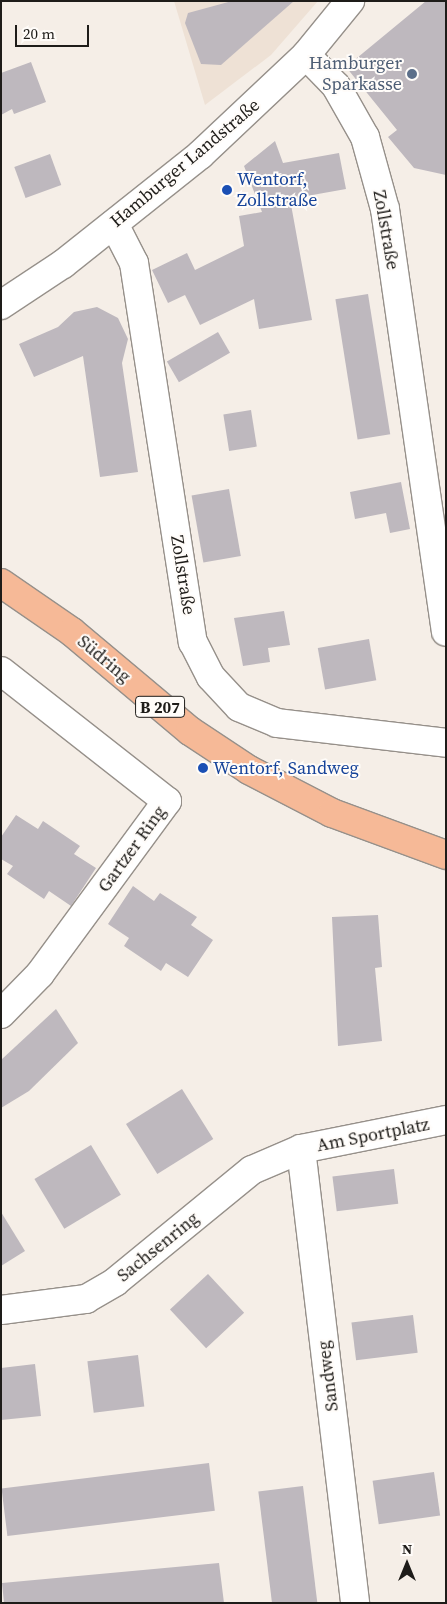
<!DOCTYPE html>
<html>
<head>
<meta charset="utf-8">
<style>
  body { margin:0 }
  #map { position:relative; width:447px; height:1604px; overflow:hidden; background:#f5eee7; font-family:"Source Serif 4",serif }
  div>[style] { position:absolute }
  .built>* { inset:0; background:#eee1d5 }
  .building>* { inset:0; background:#beb8be; transform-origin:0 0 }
  .roads { filter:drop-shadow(1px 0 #96908a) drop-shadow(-1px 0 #96908a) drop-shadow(0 1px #96908a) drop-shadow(0 -1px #96908a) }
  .minor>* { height:28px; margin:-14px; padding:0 14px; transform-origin:14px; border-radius:14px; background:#fff }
  .major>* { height:28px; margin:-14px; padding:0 14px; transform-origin:14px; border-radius:14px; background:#f6b997 }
  .dots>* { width:14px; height:14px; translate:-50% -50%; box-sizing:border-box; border:2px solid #fffcf9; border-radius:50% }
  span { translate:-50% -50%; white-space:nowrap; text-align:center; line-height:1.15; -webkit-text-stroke:4px #fffcf9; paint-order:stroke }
  .shield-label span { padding:1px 4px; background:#fffcf9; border:1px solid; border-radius:4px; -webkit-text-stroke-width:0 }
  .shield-label { font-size:16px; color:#1e1c19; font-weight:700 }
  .service-label { font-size:18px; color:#4e5e75 }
  .right { translate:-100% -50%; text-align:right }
  .street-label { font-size:18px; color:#1e1c19 }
  .transit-label { font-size:18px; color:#164399 }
  .left { translate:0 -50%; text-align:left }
  .frame { position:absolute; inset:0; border:2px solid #1e1c19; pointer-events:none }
  .north { position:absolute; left:382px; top:1539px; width:50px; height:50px; -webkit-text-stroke:4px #fffcf9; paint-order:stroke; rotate:0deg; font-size:14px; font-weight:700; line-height:20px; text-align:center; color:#1e1c19 }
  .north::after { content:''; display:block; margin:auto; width:18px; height:22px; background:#1e1c19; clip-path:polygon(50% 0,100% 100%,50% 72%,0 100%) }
  .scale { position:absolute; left:15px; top:25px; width:74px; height:22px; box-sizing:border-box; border:2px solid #1e1c19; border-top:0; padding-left:6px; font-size:15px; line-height:18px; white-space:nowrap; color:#1e1c19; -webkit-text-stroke:4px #fffcf9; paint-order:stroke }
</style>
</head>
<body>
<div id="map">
  <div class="built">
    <div style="clip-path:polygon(174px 1px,318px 1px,271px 55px,205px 105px)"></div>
  </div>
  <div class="building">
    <div style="clip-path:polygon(232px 1px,294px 1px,221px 65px,201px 64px,185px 23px,188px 13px)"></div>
    <div style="clip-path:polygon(426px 1px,446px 1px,446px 175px,414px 168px,388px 137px,397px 130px,346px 67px)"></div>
    <div style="clip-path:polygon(31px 62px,46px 102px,14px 114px,12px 109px,1px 115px,1px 73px)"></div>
    <div style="clip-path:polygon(275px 141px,283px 163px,339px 153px,346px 189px,290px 199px,312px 320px,259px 329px,254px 299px,200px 325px,185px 295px,168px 303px,152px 270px,187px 253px,195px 270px,244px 246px,239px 216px,262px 212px,244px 166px)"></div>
    <div style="left:50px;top:154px;width:33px;height:38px;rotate:70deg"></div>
    <div style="left:368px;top:294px;width:142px;height:33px;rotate:81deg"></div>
    <div style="clip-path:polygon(97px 307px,118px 318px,128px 339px,122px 363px,138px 472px,100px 477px,83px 356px,34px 377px,19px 344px,58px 327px,74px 312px)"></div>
    <div style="left:218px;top:332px;width:24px;height:59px;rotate:60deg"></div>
    <div style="left:251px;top:410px;width:37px;height:28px;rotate:81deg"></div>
    <div style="clip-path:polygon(401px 482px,410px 529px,390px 533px,386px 513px,355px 519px,350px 492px)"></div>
    <div style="left:229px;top:489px;width:68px;height:38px;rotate:80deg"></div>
    <div style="clip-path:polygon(284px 611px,290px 645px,268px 648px,270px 662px,243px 666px,234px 618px)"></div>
    <div style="left:369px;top:639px;width:42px;height:52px;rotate:80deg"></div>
    <div style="clip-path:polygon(16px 815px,38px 829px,43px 821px,80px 846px,74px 854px,96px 868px,71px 906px,49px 891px,44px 899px,7px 874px,13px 866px,1px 859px,1px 837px)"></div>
    <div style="clip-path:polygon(133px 886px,154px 901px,160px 893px,197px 917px,191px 925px,213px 940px,188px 977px,166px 963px,161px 971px,124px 946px,129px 938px,108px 924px)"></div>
    <div style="clip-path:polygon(378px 915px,382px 967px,375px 968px,382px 1041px,338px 1046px,332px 917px)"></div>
    <div style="clip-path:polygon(56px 1009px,78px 1043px,29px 1091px,1px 1108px,1px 1060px)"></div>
    <div style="left:182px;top:1089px;width:59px;height:66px;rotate:58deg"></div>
    <div style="left:91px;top:1145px;width:58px;height:66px;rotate:59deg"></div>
    <div style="left:394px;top:1169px;width:35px;height:62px;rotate:83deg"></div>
    <div style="clip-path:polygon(1px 1212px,25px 1251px,1px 1266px)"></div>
    <div style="left:208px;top:1274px;width:53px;height:52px;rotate:47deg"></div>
    <div style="left:413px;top:1315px;width:38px;height:62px;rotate:83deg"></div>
    <div style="left:138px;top:1355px;width:52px;height:51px;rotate:83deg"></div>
    <div style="clip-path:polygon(35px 1364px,41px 1416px,1px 1420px,1px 1368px)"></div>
    <div style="left:209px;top:1463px;width:48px;height:209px;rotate:83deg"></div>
    <div style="left:434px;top:1472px;width:44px;height:62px;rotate:82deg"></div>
    <div style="left:303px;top:1486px;width:118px;height:45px;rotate:83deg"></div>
    <div style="clip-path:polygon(219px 1563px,224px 1603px,4px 1603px,2px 1583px)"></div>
  </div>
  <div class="roads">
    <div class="minor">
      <div style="left:306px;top:55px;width:43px;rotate:45.9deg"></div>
      <div style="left:336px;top:86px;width:59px;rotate:60.4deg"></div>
      <div style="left:365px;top:137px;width:75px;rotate:74.5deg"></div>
      <div style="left:385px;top:209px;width:427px;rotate:81.8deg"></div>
      <div style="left:114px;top:224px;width:44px;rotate:62.9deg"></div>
      <div style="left:134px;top:263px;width:384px;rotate:81.2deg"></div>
      <div style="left:193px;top:642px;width:39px;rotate:63deg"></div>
      <div style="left:211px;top:677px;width:41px;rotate:47deg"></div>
      <div style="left:239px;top:707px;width:41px;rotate:22.8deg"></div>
      <div style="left:277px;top:723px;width:170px;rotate:6.7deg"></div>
      <div style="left:1px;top:305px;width:74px;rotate:-33.5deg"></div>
      <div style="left:63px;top:264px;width:175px;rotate:-38.5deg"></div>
      <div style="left:200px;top:155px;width:146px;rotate:-43.3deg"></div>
      <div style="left:306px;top:55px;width:70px;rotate:-50.8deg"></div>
      <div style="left:1px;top:671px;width:211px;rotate:38.1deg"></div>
      <div style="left:167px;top:801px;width:215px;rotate:126.3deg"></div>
      <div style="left:40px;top:974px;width:56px;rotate:134.3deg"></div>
      <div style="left:301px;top:1149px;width:457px;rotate:83.2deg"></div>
      <div style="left:1px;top:1310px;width:86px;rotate:-7.4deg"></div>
      <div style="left:86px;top:1299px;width:34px;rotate:-30deg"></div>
      <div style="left:115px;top:1282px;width:177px;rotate:-39.3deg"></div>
      <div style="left:252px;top:1170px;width:53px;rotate:-23.2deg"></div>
      <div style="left:301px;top:1149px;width:148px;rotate:-11.3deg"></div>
    </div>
    <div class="major">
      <div style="left:1px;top:583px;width:86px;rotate:34.6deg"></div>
      <div style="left:72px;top:632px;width:154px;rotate:40deg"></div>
      <div style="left:190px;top:731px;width:71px;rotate:33.5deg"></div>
      <div style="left:249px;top:770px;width:93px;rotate:27.4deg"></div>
      <div style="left:332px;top:813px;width:121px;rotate:20.2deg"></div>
    </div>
  </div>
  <div class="dots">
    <div style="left:412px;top:74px;background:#5c6f8a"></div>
    <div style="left:227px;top:190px;background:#1a4fb4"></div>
    <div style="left:203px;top:768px;background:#1a4fb4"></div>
  </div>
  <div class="shield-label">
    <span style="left:160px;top:707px">B 207</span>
  </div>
  <div class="service-label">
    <span class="right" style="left:402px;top:74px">Hamburger<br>Sparkasse</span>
  </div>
  <div class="street-label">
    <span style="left:185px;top:163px;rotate:-40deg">Hamburger Landstraße</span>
    <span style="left:386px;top:230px;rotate:80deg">Zollstraße</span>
    <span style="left:183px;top:575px;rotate:81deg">Zollstraße</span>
    <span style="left:104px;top:659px;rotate:40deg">Südring</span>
    <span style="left:132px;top:849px;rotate:-54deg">Gartzer Ring</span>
    <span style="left:373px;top:1135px;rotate:-11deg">Am Sportplatz</span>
    <span style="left:158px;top:1247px;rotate:-39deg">Sachsenring</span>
    <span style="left:328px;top:1376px;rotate:-97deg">Sandweg</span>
  </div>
  <div class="transit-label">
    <span class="left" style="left:237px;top:190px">Wentorf,<br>Zollstraße</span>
    <span class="left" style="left:213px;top:768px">Wentorf, Sandweg</span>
  </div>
  <div class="frame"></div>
  <div class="north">N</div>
  <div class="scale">20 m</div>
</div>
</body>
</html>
